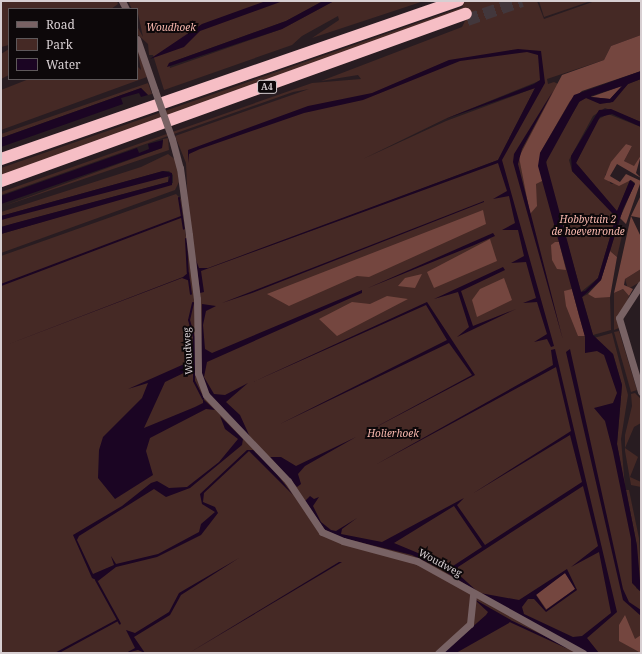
<!DOCTYPE html>
<html>
<head>
<meta charset="utf-8">
<style>
  body { margin:0 }
  #map { position:relative; width:642px; height:654px; overflow:hidden; background:#281c21; font-family:"Noto Serif",serif }
  div>[style] { position:absolute }
  .green>* { inset:0; background:#452925 }
  .forest>* { inset:0; background:#74463f; transform-origin:0 0 }
  .water>* { inset:0; background:#1b0523 }
  .stream>* { height:2px; margin:-1px; padding:0 1px; transform-origin:1px; border-radius:1px; background:#1b0523 }
  .motorway-tunnel>* { height:12px; margin-top:-6px; transform-origin:0; background:repeating-linear-gradient(90deg,#42373c 0 12px,transparent 0 18px) }
  .minor>* { height:7px; margin:-3.5px; padding:0 3.5px; transform-origin:3.5px; border-radius:3.5px; background:#786264 }
  .motorway>* { height:12px; margin:-6px; padding:0 6px; transform-origin:6px; border-radius:6px; background:#f6bec5 }
  .minor-bridge>* { height:7px; margin:-3.5px; padding:0 3.5px; transform-origin:3.5px; border-radius:3.5px; background:#786264 }
  span { translate:-50% -50%; white-space:nowrap; text-align:center; line-height:1.15; -webkit-text-stroke:4px #0d080a; paint-order:stroke }
  .shield-label span { padding:1px 3px; background:#0d080a; border:1px solid; border-radius:3px; -webkit-text-stroke-width:0 }
  .shield-label { font-size:9px; color:#d7cfd2; font-weight:700 }
  .park-label { font-size:10px; color:#f7b7ad; font-style:italic }
  .street-label { font-size:10px; color:#d7cfd2 }
  .frame { position:absolute; inset:0; border:2px solid #d7cfd2; pointer-events:none }
  .legend { position:absolute; left:8px; top:8px; width:130px; height:72px; box-sizing:border-box; background:#0d080a; border:1px solid #5e585a; margin:0; padding:5px 7px; list-style:none; font-size:12px; color:#d7cfd2 }
  .legend li { display:flex; align-items:center; gap:8px; height:20px }
  .legend b { width:20px; border:1px solid #5e585a }
</style>
</head>
<body>
<div id="map">
  <div class="green">
    <div style="clip-path:polygon(1px 1px,117px 1px,118px 4px,111px 9px,9px 9px,9px 45px,1px 47px)"></div>
    <div style="clip-path:polygon(128px 1px,323px 1px,286px 21px,169px 63px,170px 68px,282px 29px,334px 1px,424px 1px,312px 38px,339px 20px,338px 16px,302px 36px,292px 45px,164px 90px,153px 55px,149px 55px,148px 44px,137px 34px,137px 26px,143px 37px,137px 9px,132px 9px)"></div>
    <div style="clip-path:polygon(evenodd,461px 1px,537px 1px,544px 19px,595px 1px,641px 1px,641px 35px,611px 46px,604px 60px,547px 79px,548px 84px,554px 82px,581px 95px,542px 156px,591px 340px,611px 356px,620px 394px,614px 442px,634px 547px,636px 588px,641px 592px,640px 653px,1px 653px,1px 256px,176px 194px,181px 199px,191px 275px,186px 163px,175px 136px,309px 89px,293px 92px,1px 195px,1px 192px,312px 83px,361px 79px,358px 75px,321px 81px,462px 27px,467px 17px,445px 16px,427px 22px,1px 176px,1px 168px,463px 7px,461px 1px,539px 81px,540px 86px,499px 161px,248px 254px,498px 160px,535px 88px,446px 121px,363px 159px,445px 119px,539px 81px)"></div>
    <div style="clip-path:polygon(539px 1px,591px 1px,544px 17px)"></div>
    <div style="clip-path:polygon(137px 47px,147px 77px,1px 130px,1px 90px,29px 79px,137px 79px,137px 66px,141px 70px)"></div>
    <div style="clip-path:polygon(9px 49px,9px 75px,1px 79px,1px 54px)"></div>
    <div style="clip-path:polygon(641px 79px,641px 122px,605px 108px,593px 116px,569px 160px,572px 171px,616px 217px,598px 278px,581px 292px,546px 167px,547px 156px,580px 101px,586px 98px,610px 103px,628px 84px)"></div>
    <div style="clip-path:polygon(148px 83px,152px 94px,148px 95px,141px 88px,1px 138px,1px 134px)"></div>
    <div style="clip-path:polygon(608px 114px,641px 127px,641px 155px,634px 167px,624px 161px,632px 146px,626px 144px,605px 175px,611px 184px,630px 180px,617px 212px,576px 163px,597px 120px)"></div>
    <div style="clip-path:polygon(168px 138px,169px 150px,1px 207px,162px 148px,163px 139px)"></div>
    <div style="clip-path:polygon(168px 154px,176px 160px,179px 182px,175px 190px,1px 253px,1px 234px,173px 183px,173px 175px,169px 171px,163px 171px,1px 216px,1px 212px,141px 167px)"></div>
    <div style="clip-path:polygon(168px 175px,168px 182px,1px 227px,1px 220px,13px 216px)"></div>
    <div style="clip-path:polygon(618px 225px,623px 231px,617px 257px,610px 251px)"></div>
    <div style="clip-path:polygon(641px 269px,640px 282px,628px 289px,625px 279px)"></div>
    <div style="clip-path:polygon(623px 289px,629px 296px,619px 328px,614px 330px,614px 293px)"></div>
    <div style="clip-path:polygon(588px 294px,610px 297px,611px 330px,593px 335px,582px 297px)"></div>
    <div style="clip-path:polygon(619px 331px,637px 390px,631px 392px,614px 332px)"></div>
    <div style="clip-path:polygon(612px 333px,628px 395px,621px 439px,625px 488px,617px 444px,622px 385px,613px 354px,594px 338px)"></div>
    <div style="clip-path:polygon(635px 393px,641px 399px,641px 423px,634px 427px,625px 448px,638px 457px,630px 477px,641px 482px,641px 487px,631px 485px,625px 451px,625px 435px,632px 406px,631px 394px)"></div>
    <div style="clip-path:polygon(626px 490px,629px 490px,639px 538px,641px 584px,637px 576px,637px 546px)"></div>
  </div>
  <div class="forest">
    <div style="clip-path:polygon(641px 35px,641px 71px,582px 91px,570px 101px,540px 153px,542px 181px,536px 184px,537px 206px,530px 214px,519px 157px,562px 75px,604px 60px,611px 46px)"></div>
    <div style="clip-path:polygon(622px 86px,610px 99px,591px 97px)"></div>
    <div style="clip-path:polygon(626px 144px,632px 146px,624px 161px,634px 166px,641px 155px,636px 173px,641px 178px,617px 164px,610px 176px,620px 182px,626px 174px,641px 181px,626px 224px,620px 218px,635px 183px,631px 180px,619px 186px,604px 179px,611px 162px)"></div>
    <div style="clip-path:polygon(641px 195px,641px 218px,631px 216px,641px 237px,641px 269px,625px 279px,624px 285px,633px 289px,629px 296px,623px 289px,614px 293px,631px 216px)"></div>
    <div style="clip-path:polygon(483px 210px,486px 224px,369px 277px,357px 276px,289px 306px,267px 294px)"></div>
    <div style="clip-path:polygon(490px 239px,497px 261px,434px 288px,427px 272px)"></div>
    <div style="clip-path:polygon(555px 242px,559px 242px,566px 270px,557px 269px,552px 260px,551px 245px)"></div>
    <div style="clip-path:polygon(610px 251px,617px 257px,610px 297px,595px 298px,588px 294px,601px 280px)"></div>
    <div style="clip-path:polygon(422px 274px,415px 288px,398px 286px,405px 278px)"></div>
    <div style="clip-path:polygon(504px 278px,512px 300px,477px 317px,472px 300px,480px 289px)"></div>
    <div style="clip-path:polygon(572px 289px,579px 316px,585px 336px,578px 336px,566px 306px,564px 291px)"></div>
    <div style="clip-path:polygon(387px 296px,408px 299px,337px 336px,319px 319px,352px 302px,370px 304px)"></div>
    <div style="left:565px;top:573px;width:19px;height:36px;rotate:55deg"></div>
    <div style="clip-path:polygon(625px 615px,635px 639px,641px 635px,641px 653px,619px 641px,619px 625px)"></div>
  </div>
  <div class="water">
    <div style="clip-path:polygon(266px 1px,283px 1px,200px 31px,184px 47px,150px 59px,202px 24px)"></div>
    <div style="clip-path:polygon(323px 1px,334px 1px,282px 29px,167px 67px,169px 63px,286px 21px)"></div>
    <div style="clip-path:polygon(518px 49px,541px 51px,545px 83px,502px 160px,554px 346px,551px 347px,547px 339px,534px 342px,547px 334px,537px 302px,523px 303px,536px 298px,526px 262px,511px 263px,524px 256px,518px 230px,502px 230px,515px 223px,509px 196px,493px 199px,507px 191px,498px 163px,201px 271px,204px 292px,200px 293px,196px 260px,199px 268px,208px 268px,498px 160px,535px 88px,445px 119px,534px 84px,540px 80px,538px 55px,527px 52px,460px 61px,363px 100px,304px 113px,200px 149px,189px 154px,188px 163px,188px 150px,308px 106px,372px 93px,449px 60px)"></div>
    <div style="clip-path:polygon(evenodd,641px 71px,641px 79px,628px 84px,613px 102px,600px 104px,586px 98px,579px 102px,546px 162px,581px 292px,585px 291px,598px 278px,616px 217px,572px 171px,571px 156px,599px 110px,611px 109px,641px 122px,641px 127px,612px 114px,600px 117px,576px 163px,617px 211px,630px 180px,635px 184px,623px 209px,601px 280px,582px 297px,593px 335px,613px 354px,622px 385px,617px 444px,637px 546px,641px 592px,632px 583px,631px 539px,613px 452px,605px 421px,594px 408px,613px 403px,617px 393px,604px 355px,597px 351px,585px 353px,585px 337px,538px 166px,540px 153px,574px 95px,641px 71px,622px 86px,610px 99px,591px 97px,591px 96px,622px 86px)"></div>
    <div style="clip-path:polygon(141px 88px,148px 95px,141px 97px,139px 93px,121px 98px,123px 104px,1px 147px,1px 138px)"></div>
    <div style="clip-path:polygon(553px 91px,522px 149px,518px 164px,563px 340px,513px 162px,514px 154px)"></div>
    <div style="clip-path:polygon(163px 140px,162px 148px,1px 204px,1px 196px,137px 148px,139px 153px,149px 149px,148px 144px)"></div>
    <div style="clip-path:polygon(163px 171px,172px 173px,172px 185px,1px 234px,1px 227px,15px 223px,168px 182px,170px 176px,1px 220px,1px 216px)"></div>
    <div style="clip-path:polygon(484px 202px,252px 293px,222px 303px,484px 201px)"></div>
    <div style="clip-path:polygon(493px 233px,495px 236px,472px 246px,368px 288px)"></div>
    <div style="clip-path:polygon(503px 267px,505px 270px,461px 291px,473px 326px,516px 309px,457px 337px,469px 327px,458px 292px,434px 299px)"></div>
    <div style="clip-path:polygon(189px 272px,190px 281px,182px 278px,1px 347px,183px 277px)"></div>
    <div style="clip-path:polygon(362px 290px,362px 293px,207px 362px,204px 377px,214px 394px,225px 395px,248px 383px,226px 402px,240px 415px,250px 437px,210px 397px,201px 373px,202px 304px,216px 306px,206px 311px,203px 325px,205px 349px,212px 353px)"></div>
    <div style="clip-path:polygon(427px 302px,475px 375px,361px 435px,472px 375px,449px 343px,280px 424px,447px 340px,426px 305px,253px 382px)"></div>
    <div style="clip-path:polygon(evenodd,555px 349px,617px 612px,587px 638px,599px 653px,587px 653px,480px 593px,519px 600px,567px 569px,577px 590px,546px 612px,534px 599px,528px 599px,522px 607px,524px 614px,573px 637px,582px 636px,611px 613px,599px 552px,571px 567px,598px 546px,583px 486px,458px 567px,457px 573px,478px 592px,444px 571px,445px 565px,453px 566px,482px 547px,454px 506px,394px 543px,442px 563px,439px 568px,412px 555px,343px 538px,325px 530px,305px 501px,310px 496px,314px 499px,319px 497px,313px 506px,321px 522px,331px 530px,336px 531px,357px 518px,342px 529px,341px 534px,382px 542px,464px 498px,457px 505px,485px 545px,582px 482px,570px 435px,472px 494px,571px 431px,556px 367px,375px 465px,553px 365px,551px 350px,555px 349px,565px 573px,575px 589px,546px 610px,536px 595px,565px 573px)"></div>
    <div style="clip-path:polygon(570px 349px,623px 589px,629px 602px,641px 610px,641px 616px,623px 600px,566px 352px)"></div>
    <div style="clip-path:polygon(191px 361px,192px 369px,165px 382px,144px 428px,195px 407px,203px 403px,203px 399px,215px 410px,206px 409px,150px 438px,146px 451px,153px 475px,115px 499px,98px 478px,99px 450px,103px 437px,142px 398px,148px 383px,128px 389px)"></div>
    <div style="clip-path:polygon(220px 416px,243px 439px,242px 445px,190px 488px,166px 497px,154px 489px,79px 536px,77px 540px,93px 574px,114px 565px,111px 556px,116px 564px,158px 554px,199px 532px,201px 524px,215px 512px,202px 504px,200px 494px,247px 450px,253px 450px,273px 469px,293px 495px,249px 451px,204px 493px,203px 502px,215px 507px,218px 513px,201px 535px,157px 557px,116px 567px,98px 581px,92px 578px,73px 535px,122px 506px,151px 483px,157px 481px,169px 488px,187px 487px,219px 462px,238px 439px,225px 429px)"></div>
    <div style="clip-path:polygon(356px 437px,305px 466px,298px 474px,301px 484px,297px 487px,270px 457px,281px 457px,296px 466px)"></div>
    <div style="clip-path:polygon(239px 558px,181px 595px,170px 615px,134px 637px,145px 653px,138px 650px,126px 653px,135px 648px,126px 630px,135px 633px,169px 612px,179px 593px)"></div>
    <div style="clip-path:polygon(339px 562px,342px 562px,189px 653px)"></div>
    <div style="clip-path:polygon(474px 599px,511px 620px,509px 623px,456px 653px,443px 653px,486px 615px,488px 612px)"></div>
  </div>
  <div class="stream">
    <div style="left:179px;top:198px;width:31px;rotate:81deg"></div>
    <div style="left:186px;top:239px;width:34px;rotate:87deg"></div>
    <div style="left:189px;top:280px;width:14px;rotate:82deg"></div>
    <div style="left:1px;top:285px;width:192px;rotate:-20.7deg"></div>
    <div style="left:193px;top:303px;width:17px;rotate:103deg"></div>
    <div style="left:189px;top:320px;width:18px;rotate:74deg"></div>
    <div style="left:194px;top:337px;width:44px;rotate:90deg"></div>
    <div style="left:194px;top:381px;width:20px;rotate:63deg"></div>
    <div style="left:96px;top:580px;width:46px;rotate:61.2deg"></div>
    <div style="left:510px;top:621px;width:62px;rotate:24.9deg"></div>
    <div style="left:57px;top:653px;width:69px;rotate:-28.4deg"></div>
    <div style="left:118px;top:620px;width:4px;rotate:63deg"></div>
  </div>
  <div class="motorway-tunnel">
    <div style="left:467px;top:20px;width:58px;rotate:-19.1deg"></div>
  </div>
  <div class="minor">
    <div style="left:122px;top:1px;width:9px;rotate:63deg"></div>
    <div style="left:137px;top:39px;width:55px;rotate:70.9deg"></div>
    <div style="left:172px;top:139px;width:30px;rotate:75deg"></div>
    <div style="left:180px;top:168px;width:68px;rotate:82.3deg"></div>
    <div style="left:189px;top:235px;width:64px;rotate:82.9deg"></div>
    <div style="left:197px;top:299px;width:74px;rotate:89.2deg"></div>
    <div style="left:198px;top:373px;width:23px;rotate:70deg"></div>
    <div style="left:206px;top:395px;width:119px;rotate:46.4deg"></div>
    <div style="left:288px;top:481px;width:61px;rotate:56.3deg"></div>
    <div style="left:322px;top:532px;width:23px;rotate:23deg"></div>
    <div style="left:343px;top:541px;width:77px;rotate:15.1deg"></div>
    <div style="left:417px;top:561px;width:190px;rotate:29deg"></div>
    <div style="left:641px;top:284px;width:40px;rotate:122.9deg"></div>
    <div style="left:619px;top:318px;width:77px;rotate:73.4deg"></div>
    <div style="left:438px;top:653px;width:43px;rotate:-42.2deg"></div>
    <div style="left:470px;top:624px;width:31px;rotate:-84deg"></div>
  </div>
  <div class="motorway">
    <div style="left:1px;top:159px;width:484px;rotate:-19.1deg"></div>
    <div style="left:1px;top:181px;width:494px;rotate:-19.8deg"></div>
  </div>
  <div class="minor-bridge">
    <div style="left:155px;top:91px;width:51px;rotate:70.5deg"></div>
  </div>
  <div class="shield-label">
    <span style="left:267px;top:87px">A4</span>
  </div>
  <div class="park-label">
    <span style="left:171px;top:28px">Woudhoek</span>
    <span style="left:588px;top:225px">Hobbytuin 2<br>de hoevenronde</span>
    <span style="left:393px;top:434px">Holierhoek</span>
  </div>
  <div class="street-label">
    <span style="left:188px;top:351px;rotate:-93deg">Woudweg</span>
    <span style="left:440px;top:563px;rotate:28deg">Woudweg</span>
  </div>
  <div class="frame"></div>
  <ul class="legend">
  <li><b style="height:5px;background:#786264"></b>Road</li>
  <li><b style="height:11px;background:#452925"></b>Park</li>
  <li><b style="height:11px;background:#1b0523"></b>Water</li>
  </ul>
</div>
</body>
</html>
